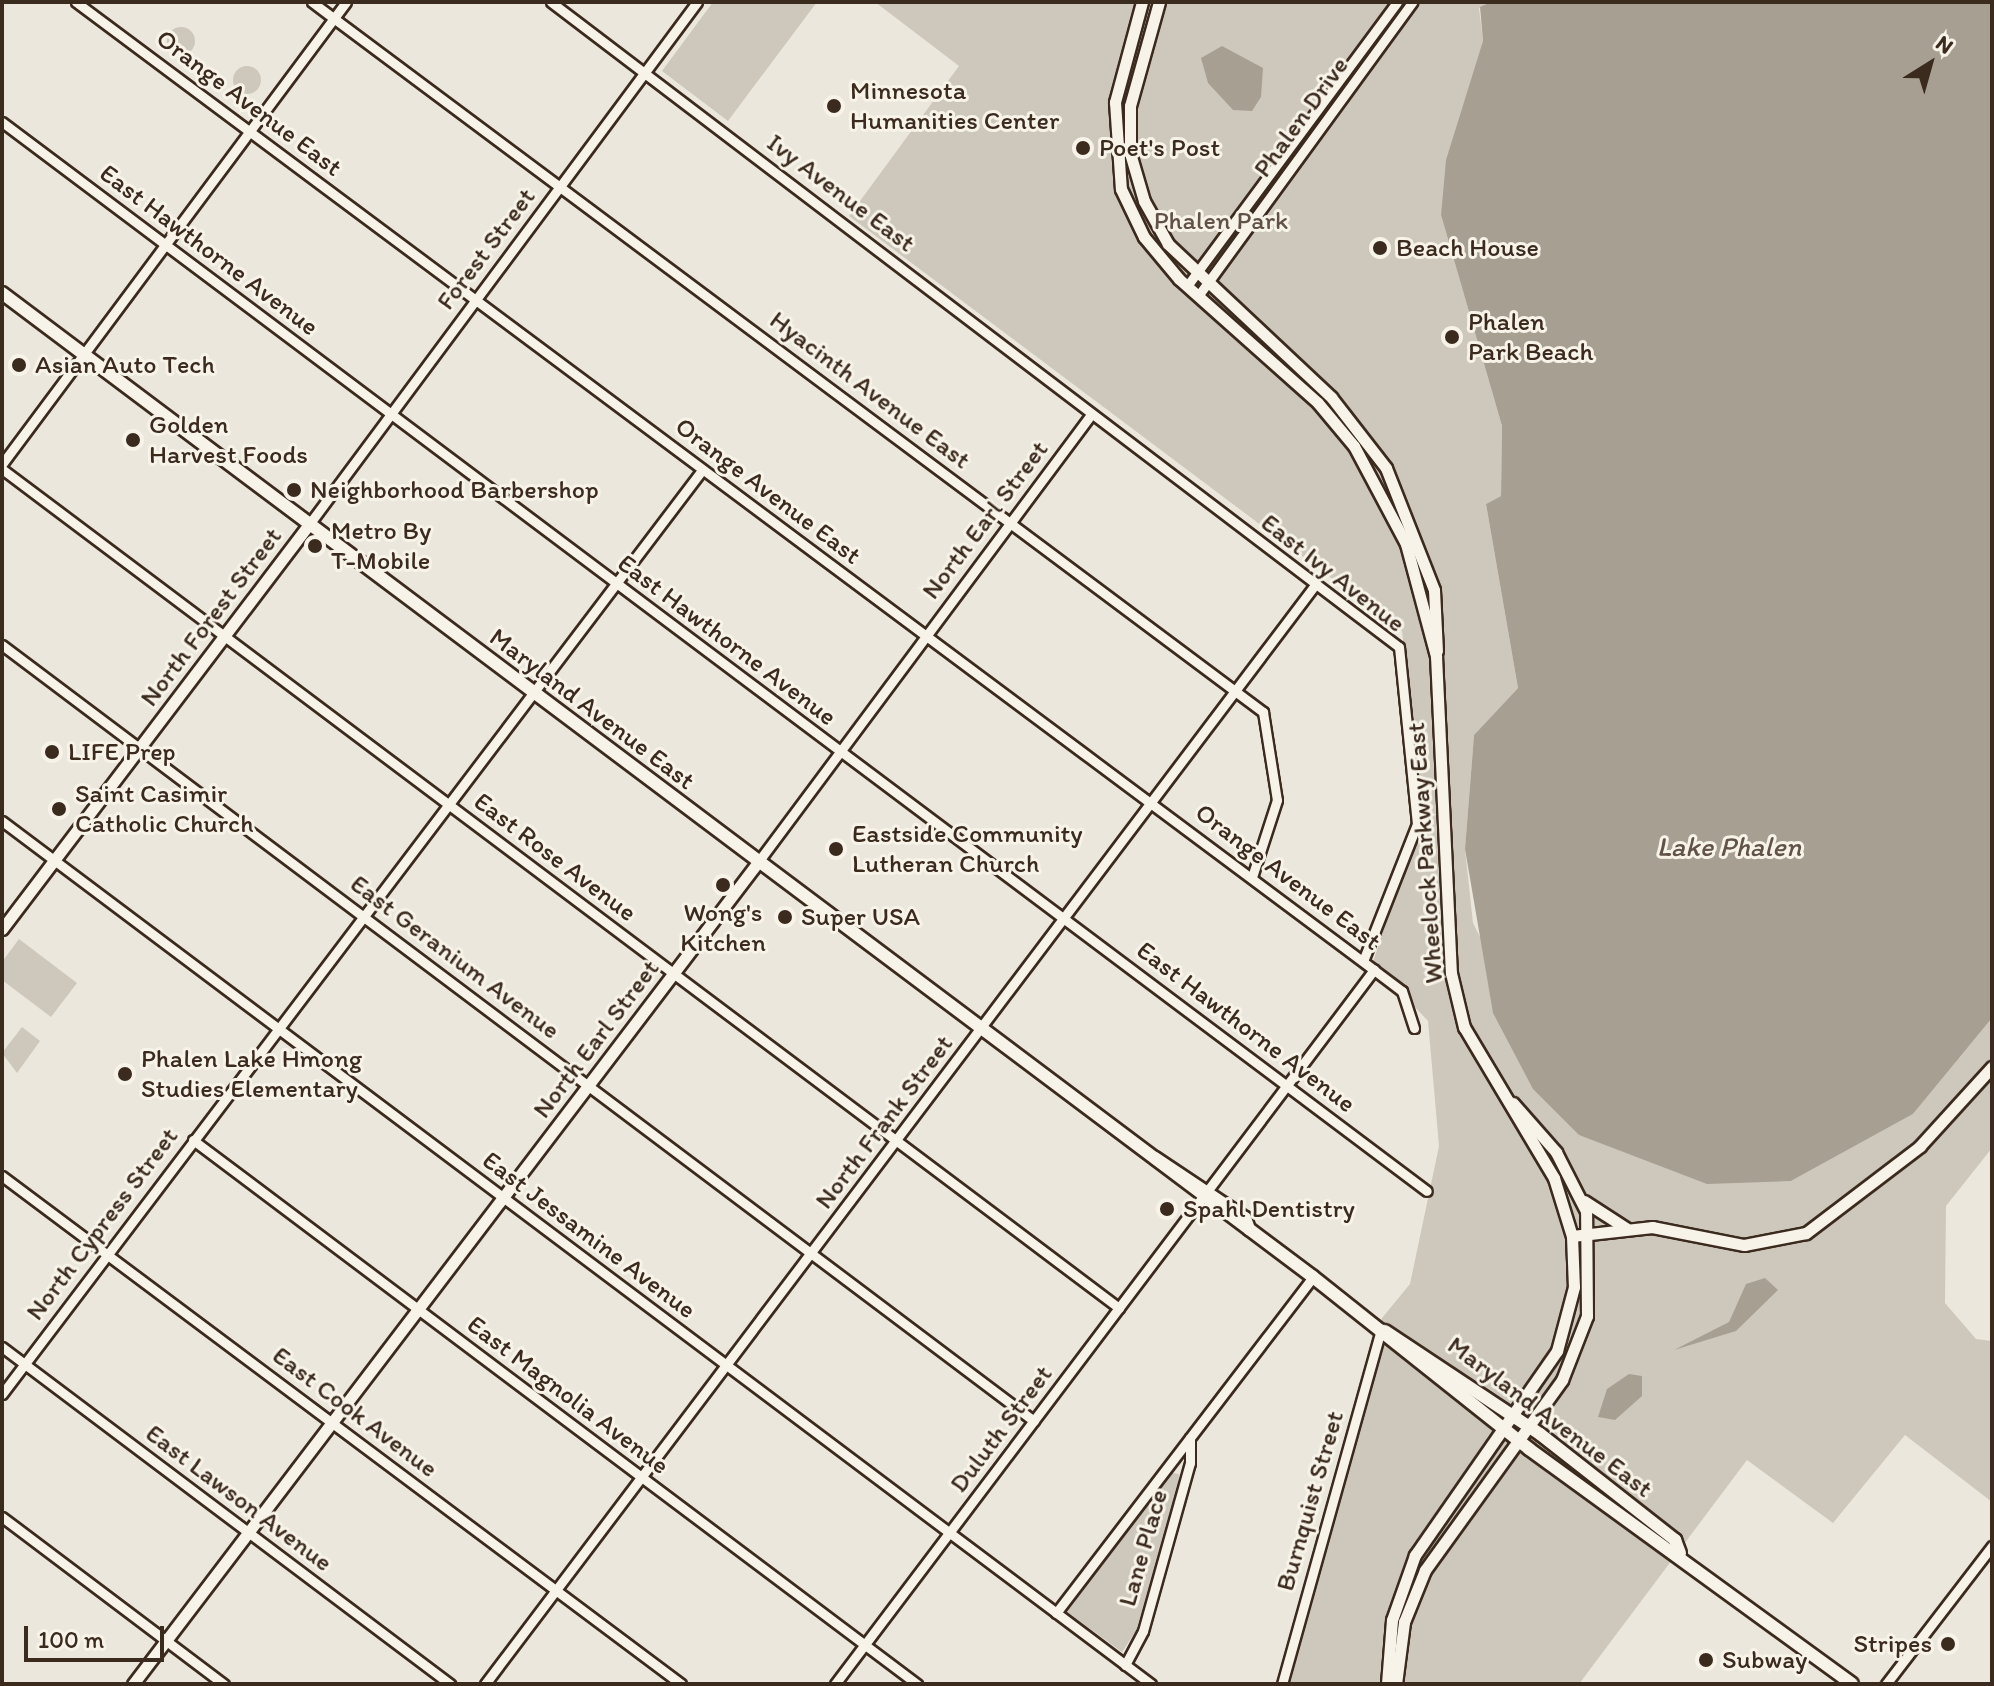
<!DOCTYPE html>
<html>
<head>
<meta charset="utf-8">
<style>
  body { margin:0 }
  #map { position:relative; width:1994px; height:1686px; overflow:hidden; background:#ece7dc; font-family:Itim,sans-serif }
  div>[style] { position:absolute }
  .green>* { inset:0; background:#cec8bc }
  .round { border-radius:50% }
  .water>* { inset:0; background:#a89f93 }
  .roads { filter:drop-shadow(2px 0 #3b2a1e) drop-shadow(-2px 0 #3b2a1e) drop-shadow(0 2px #3b2a1e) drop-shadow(0 -2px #3b2a1e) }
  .minor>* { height:9px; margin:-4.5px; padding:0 4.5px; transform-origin:4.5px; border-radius:4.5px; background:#f7f3e8 }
  .tertiary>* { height:11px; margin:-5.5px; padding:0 5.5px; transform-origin:5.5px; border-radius:5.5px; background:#f7f3e8 }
  .secondary>* { height:12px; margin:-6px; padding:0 6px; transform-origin:6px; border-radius:6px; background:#f7f3e8 }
  .dots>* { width:22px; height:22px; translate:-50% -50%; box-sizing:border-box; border:4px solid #f7f3e8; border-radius:50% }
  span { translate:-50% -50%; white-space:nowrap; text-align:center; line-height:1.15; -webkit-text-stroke:6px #f7f3e8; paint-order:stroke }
  .poi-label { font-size:26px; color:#3b2a1e }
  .left { translate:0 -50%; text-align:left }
  .right { translate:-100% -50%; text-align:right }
  .street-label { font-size:26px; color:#3b2a1e }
  .park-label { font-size:26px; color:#605246 }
  .water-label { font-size:28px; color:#615347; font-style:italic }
  .frame { position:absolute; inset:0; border:4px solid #3b2a1e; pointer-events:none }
  .north { position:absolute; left:1890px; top:24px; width:80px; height:80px; -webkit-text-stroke:6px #f7f3e8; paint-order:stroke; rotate:37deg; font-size:22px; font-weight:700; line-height:32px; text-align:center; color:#3b2a1e }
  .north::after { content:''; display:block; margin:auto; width:28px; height:36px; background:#3b2a1e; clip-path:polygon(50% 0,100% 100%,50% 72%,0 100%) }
  .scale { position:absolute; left:24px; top:1626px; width:140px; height:36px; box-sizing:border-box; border:4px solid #3b2a1e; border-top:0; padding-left:10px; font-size:24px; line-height:28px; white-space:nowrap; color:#3b2a1e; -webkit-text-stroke:6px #f7f3e8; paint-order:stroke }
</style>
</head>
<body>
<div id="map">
  <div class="green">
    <div style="clip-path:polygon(713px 2px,817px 2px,728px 121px,662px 71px)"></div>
    <div style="clip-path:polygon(875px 2px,1491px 2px,1479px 8px,1483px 41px,1441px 215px,1502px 426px,1501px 496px,1486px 504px,1518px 688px,1474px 735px,1465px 849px,1473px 923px,1579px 1135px,1749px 1181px,1791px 1181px,1913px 1114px,1992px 1018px,1992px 1148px,1946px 1206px,1945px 1303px,1976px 1339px,1992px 1341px,1992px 1502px,1905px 1435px,1833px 1523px,1747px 1460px,1579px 1684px,1290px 1684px,1382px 1318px,1410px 1284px,1439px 1146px,1428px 1021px,1373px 962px,1423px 811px,1402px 631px,849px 216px,959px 66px)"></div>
    <div class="round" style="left:167px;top:27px;width:28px;height:28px"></div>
    <div class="round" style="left:233px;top:66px;width:28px;height:28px"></div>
    <div style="clip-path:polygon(19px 939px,77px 983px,51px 1017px,2px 980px,2px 962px)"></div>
    <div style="clip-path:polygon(22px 1027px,40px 1041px,17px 1073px,2px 1053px)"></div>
    <div style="clip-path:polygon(1172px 1473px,1179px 1474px,1178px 1492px,1136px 1631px,1122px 1652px,1067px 1612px)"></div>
  </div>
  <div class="water">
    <div style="clip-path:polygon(1491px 2px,1992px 2px,1992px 1018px,1913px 1114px,1791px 1181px,1707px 1184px,1579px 1135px,1533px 1089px,1493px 1013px,1465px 849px,1474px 735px,1518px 688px,1486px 504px,1501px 496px,1502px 426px,1441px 215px,1446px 160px,1483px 41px,1480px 7px)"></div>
    <div style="clip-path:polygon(1222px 46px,1263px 68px,1261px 97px,1252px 111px,1233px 110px,1208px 83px,1201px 58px)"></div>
    <div style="clip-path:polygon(1765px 1278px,1778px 1290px,1736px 1331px,1674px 1350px,1729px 1322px,1746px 1284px)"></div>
    <div style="clip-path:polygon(1629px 1374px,1642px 1376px,1642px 1396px,1615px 1420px,1598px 1417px,1607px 1389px)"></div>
  </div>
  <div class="roads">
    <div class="minor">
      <div style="left:76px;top:2px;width:1619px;rotate:36.71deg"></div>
      <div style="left:1374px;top:970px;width:35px;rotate:37deg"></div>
      <div style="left:1402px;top:991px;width:39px;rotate:72deg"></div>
      <div style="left:312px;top:2px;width:1187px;rotate:36.74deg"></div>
      <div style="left:1263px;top:712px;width:89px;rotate:81deg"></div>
      <div style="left:1277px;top:800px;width:81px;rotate:108deg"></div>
      <div style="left:551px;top:2px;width:1065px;rotate:37.26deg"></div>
      <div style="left:1399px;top:647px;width:178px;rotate:84.2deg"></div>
      <div style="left:1417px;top:824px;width:147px;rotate:111.5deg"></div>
      <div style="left:2px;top:122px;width:1781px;rotate:36.88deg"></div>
      <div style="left:1187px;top:286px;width:353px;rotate:-53.5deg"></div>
      <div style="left:1198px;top:296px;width:364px;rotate:-53.9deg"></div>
      <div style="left:2px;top:464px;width:576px;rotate:-53.33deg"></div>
      <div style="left:2px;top:469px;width:1397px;rotate:36.91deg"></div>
      <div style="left:310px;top:523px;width:649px;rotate:-53.39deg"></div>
      <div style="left:2px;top:645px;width:1291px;rotate:36.94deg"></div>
      <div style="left:2px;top:821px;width:1437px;rotate:36.91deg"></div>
      <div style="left:758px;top:862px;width:556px;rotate:-53.34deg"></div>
      <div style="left:193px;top:1140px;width:906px;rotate:36.92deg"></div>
      <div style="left:2px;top:1176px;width:848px;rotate:36.8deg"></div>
      <div style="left:1208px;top:1190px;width:276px;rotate:-53deg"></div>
      <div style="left:2px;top:1347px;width:561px;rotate:36.95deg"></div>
      <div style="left:2px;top:1394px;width:1159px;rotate:-52.85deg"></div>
      <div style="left:2px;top:1517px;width:278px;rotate:37deg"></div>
      <div style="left:1056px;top:1613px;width:423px;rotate:-52.6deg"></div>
      <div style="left:1125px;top:1665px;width:38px;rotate:-62deg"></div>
      <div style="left:1143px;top:1631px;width:174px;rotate:-74.4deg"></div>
      <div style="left:1190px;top:1463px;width:25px;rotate:-90deg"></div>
      <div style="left:485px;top:1684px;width:1377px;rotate:-52.94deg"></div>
      <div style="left:835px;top:1684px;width:608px;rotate:-52.96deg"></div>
      <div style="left:1282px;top:1684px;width:369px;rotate:-74.4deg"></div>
      <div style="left:1886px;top:1684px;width:174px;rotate:-52.5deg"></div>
    </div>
    <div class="tertiary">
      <div style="left:1142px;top:2px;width:104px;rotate:105.1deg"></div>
      <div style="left:1115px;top:102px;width:87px;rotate:86.1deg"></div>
      <div style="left:1121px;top:189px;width:53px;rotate:64.4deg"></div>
      <div style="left:1144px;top:237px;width:55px;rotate:50.2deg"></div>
      <div style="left:1179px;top:279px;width:186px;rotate:41.7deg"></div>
      <div style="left:1318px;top:403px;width:56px;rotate:50.1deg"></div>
      <div style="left:1354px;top:446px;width:111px;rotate:62deg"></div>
      <div style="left:1406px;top:544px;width:116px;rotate:75deg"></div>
      <div style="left:1436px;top:656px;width:317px;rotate:87.3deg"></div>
      <div style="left:1451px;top:973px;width:56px;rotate:76.5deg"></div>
      <div style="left:1464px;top:1027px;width:176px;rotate:59.2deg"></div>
      <div style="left:1554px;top:1178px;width:61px;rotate:72.8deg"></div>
      <div style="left:1572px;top:1236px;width:51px;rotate:87.8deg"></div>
      <div style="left:1574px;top:1287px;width:66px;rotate:104.9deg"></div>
      <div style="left:1557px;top:1351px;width:249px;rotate:124.8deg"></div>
      <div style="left:1415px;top:1555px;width:69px;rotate:109.5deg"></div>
      <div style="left:1392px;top:1620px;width:64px;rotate:94.5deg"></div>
      <div style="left:1159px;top:2px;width:108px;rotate:105.6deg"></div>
      <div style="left:1130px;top:106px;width:47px;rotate:90deg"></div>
      <div style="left:1130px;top:153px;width:50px;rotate:73.7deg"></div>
      <div style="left:1144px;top:201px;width:49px;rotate:60.8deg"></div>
      <div style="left:1168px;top:244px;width:224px;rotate:43.2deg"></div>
      <div style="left:1331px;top:397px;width:90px;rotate:52.2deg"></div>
      <div style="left:1386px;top:468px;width:131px;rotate:68.5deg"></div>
      <div style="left:1434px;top:590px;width:61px;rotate:87.2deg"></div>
      <div style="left:2px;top:929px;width:510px;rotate:-52.82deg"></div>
      <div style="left:1584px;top:1201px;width:50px;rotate:32.7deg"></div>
      <div style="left:1572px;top:1236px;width:81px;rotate:-6.4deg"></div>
      <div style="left:1652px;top:1227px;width:94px;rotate:11.1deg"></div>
      <div style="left:1744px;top:1245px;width:63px;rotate:-11deg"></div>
      <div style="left:1806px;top:1233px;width:143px;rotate:-37.3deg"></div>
      <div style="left:1920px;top:1146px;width:107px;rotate:-47.7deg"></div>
      <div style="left:133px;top:1684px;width:1033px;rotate:-52.75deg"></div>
      <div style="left:1396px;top:1684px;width:63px;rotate:-82.6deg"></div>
      <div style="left:1404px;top:1622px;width:56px;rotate:-68deg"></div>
      <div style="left:1425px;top:1570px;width:234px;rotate:-54.2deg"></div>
      <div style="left:1562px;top:1380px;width:69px;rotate:-68.7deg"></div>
      <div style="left:1587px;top:1316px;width:105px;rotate:-90.5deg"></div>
      <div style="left:1586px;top:1211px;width:66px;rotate:-117deg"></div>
      <div style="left:1556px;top:1152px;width:65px;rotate:-131.3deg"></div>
    </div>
    <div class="secondary">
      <div style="left:2px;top:293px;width:1639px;rotate:36.89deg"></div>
      <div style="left:1313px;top:1277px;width:276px;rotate:38.5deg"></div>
      <div style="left:1529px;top:1449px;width:399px;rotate:36deg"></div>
      <div style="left:1155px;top:1158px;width:108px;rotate:33.7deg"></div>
      <div style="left:1245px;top:1218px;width:12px;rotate:70deg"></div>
      <div style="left:1385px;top:1331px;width:186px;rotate:33.6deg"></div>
      <div style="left:1540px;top:1434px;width:172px;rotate:38.1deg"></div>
      <div style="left:1675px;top:1540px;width:14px;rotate:69deg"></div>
    </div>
  </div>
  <div class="dots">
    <div style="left:834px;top:106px;background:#3b2a1e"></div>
    <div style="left:1083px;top:148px;background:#3b2a1e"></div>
    <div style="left:1380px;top:248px;background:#3b2a1e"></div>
    <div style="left:1452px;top:337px;background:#3b2a1e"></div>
    <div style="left:19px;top:365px;background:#3b2a1e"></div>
    <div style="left:133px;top:440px;background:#3b2a1e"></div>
    <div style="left:294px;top:490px;background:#3b2a1e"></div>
    <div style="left:315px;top:546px;background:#3b2a1e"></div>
    <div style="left:52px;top:752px;background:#3b2a1e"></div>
    <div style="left:59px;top:809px;background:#3b2a1e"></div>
    <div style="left:836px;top:849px;background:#3b2a1e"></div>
    <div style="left:723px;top:885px;background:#3b2a1e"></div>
    <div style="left:785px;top:917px;background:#3b2a1e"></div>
    <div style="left:125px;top:1074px;background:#3b2a1e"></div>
    <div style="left:1167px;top:1209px;background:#3b2a1e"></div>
    <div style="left:1948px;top:1644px;background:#3b2a1e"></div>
    <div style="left:1706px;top:1660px;background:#3b2a1e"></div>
  </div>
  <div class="poi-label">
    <span class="left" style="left:850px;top:106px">Minnesota<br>Humanities Center</span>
    <span class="left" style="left:1099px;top:148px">Poet's Post</span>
    <span class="left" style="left:1396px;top:248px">Beach House</span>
    <span class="left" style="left:1468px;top:337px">Phalen<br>Park Beach</span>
    <span class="left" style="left:35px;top:365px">Asian Auto Tech</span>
    <span class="left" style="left:149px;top:440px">Golden<br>Harvest Foods</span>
    <span class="left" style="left:310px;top:490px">Neighborhood Barbershop</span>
    <span class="left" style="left:331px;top:546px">Metro By<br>T-Mobile</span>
    <span class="left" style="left:68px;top:752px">LIFE Prep</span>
    <span class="left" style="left:75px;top:809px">Saint Casimir<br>Catholic Church</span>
    <span class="left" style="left:852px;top:849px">Eastside Community<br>Lutheran Church</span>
    <span style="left:723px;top:928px">Wong's<br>Kitchen</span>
    <span class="left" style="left:801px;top:917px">Super USA</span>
    <span class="left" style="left:141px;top:1074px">Phalen Lake Hmong<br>Studies Elementary</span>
    <span class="left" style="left:1183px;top:1209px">Spahl Dentistry</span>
    <span class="right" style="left:1932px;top:1644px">Stripes</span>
    <span class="left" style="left:1722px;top:1660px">Subway</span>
  </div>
  <div class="street-label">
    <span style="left:249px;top:103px;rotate:37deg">Orange Avenue East</span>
    <span style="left:1301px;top:117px;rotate:-54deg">Phalen Drive</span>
    <span style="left:841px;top:193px;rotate:37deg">Ivy Avenue East</span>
    <span style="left:486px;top:249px;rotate:-53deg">Forest Street</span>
    <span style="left:209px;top:250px;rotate:37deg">East Hawthorne Avenue</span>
    <span style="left:870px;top:390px;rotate:37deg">Hyacinth Avenue East</span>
    <span style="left:768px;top:491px;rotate:37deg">Orange Avenue East</span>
    <span style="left:985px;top:520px;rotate:-53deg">North Earl Street</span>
    <span style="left:1333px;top:573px;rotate:38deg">East Ivy Avenue</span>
    <span style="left:211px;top:617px;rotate:-53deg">North Forest Street</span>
    <span style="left:727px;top:640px;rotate:37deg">East Hawthorne Avenue</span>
    <span style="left:592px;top:709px;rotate:37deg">Maryland Avenue East</span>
    <span style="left:1425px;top:853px;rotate:-94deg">Wheelock Parkway East</span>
    <span style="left:555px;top:857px;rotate:37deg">East Rose Avenue</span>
    <span style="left:1288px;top:877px;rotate:37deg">Orange Avenue East</span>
    <span style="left:455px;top:957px;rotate:37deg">East Geranium Avenue</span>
    <span style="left:1246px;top:1027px;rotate:37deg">East Hawthorne Avenue</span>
    <span style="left:596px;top:1039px;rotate:-53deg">North Earl Street</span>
    <span style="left:884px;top:1122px;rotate:-53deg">North Frank Street</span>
    <span style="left:102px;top:1224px;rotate:-53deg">North Cypress Street</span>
    <span style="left:589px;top:1235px;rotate:37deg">East Jessamine Avenue</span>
    <span style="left:568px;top:1395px;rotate:37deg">East Magnolia Avenue</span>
    <span style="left:355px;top:1412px;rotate:37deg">East Cook Avenue</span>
    <span style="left:1550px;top:1417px;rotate:37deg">Maryland Avenue East</span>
    <span style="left:1001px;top:1429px;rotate:-53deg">Duluth Street</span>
    <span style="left:239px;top:1498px;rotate:37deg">East Lawson Avenue</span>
    <span style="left:1310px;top:1501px;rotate:-74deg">Burnquist Street</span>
    <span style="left:1143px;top:1548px;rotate:-74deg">Lane Place</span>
  </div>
  <div class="park-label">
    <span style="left:1221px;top:221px">Phalen Park</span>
  </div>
  <div class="water-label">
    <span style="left:1729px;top:846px">Lake Phalen</span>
  </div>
  <div class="frame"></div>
  <div class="north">N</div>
  <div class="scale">100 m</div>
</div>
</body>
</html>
